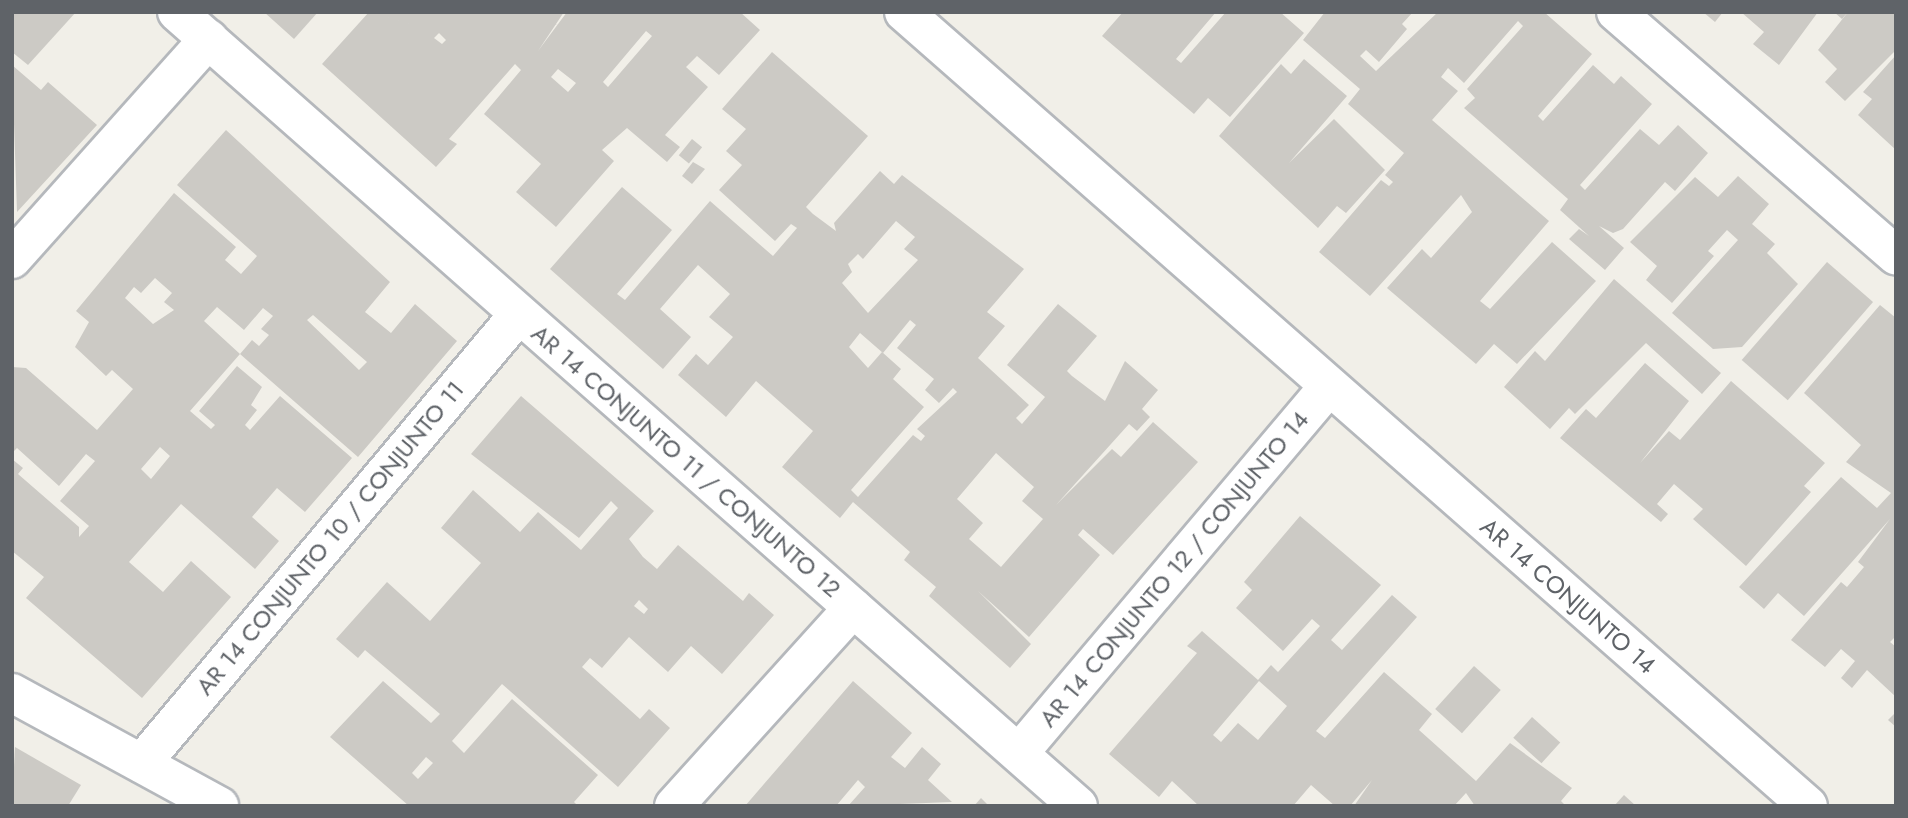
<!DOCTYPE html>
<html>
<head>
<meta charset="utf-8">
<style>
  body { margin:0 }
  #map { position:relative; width:1908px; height:818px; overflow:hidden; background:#f1efe8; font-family:Jost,sans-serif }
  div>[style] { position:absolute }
  .building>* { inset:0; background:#cccac5; transform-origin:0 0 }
  .roads { filter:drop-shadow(2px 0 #b5b8bc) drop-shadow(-2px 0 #b5b8bc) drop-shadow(0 2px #b5b8bc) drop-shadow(0 -2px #b5b8bc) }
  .minor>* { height:38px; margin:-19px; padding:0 19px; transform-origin:19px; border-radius:19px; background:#fff }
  span { translate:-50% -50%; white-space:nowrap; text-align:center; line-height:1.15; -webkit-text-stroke:7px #fff; paint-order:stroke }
  .street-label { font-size:24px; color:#5f6368 }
  .frame { position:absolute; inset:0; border:14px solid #5f6368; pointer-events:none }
</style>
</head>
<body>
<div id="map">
  <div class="building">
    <div style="clip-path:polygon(12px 12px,76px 12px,28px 65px,12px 52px)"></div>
    <div style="clip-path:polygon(264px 12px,318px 12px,294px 39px)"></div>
    <div style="clip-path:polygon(evenodd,369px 12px,564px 12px,538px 51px,567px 12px,740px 12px,760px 30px,719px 75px,697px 56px,686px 67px,708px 87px,665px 135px,680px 147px,667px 162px,627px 128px,602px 150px,614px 161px,556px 227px,516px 192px,541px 164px,484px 114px,521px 70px,515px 64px,449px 139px,457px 144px,436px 167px,322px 64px,369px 12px,646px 31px,652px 36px,608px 87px,603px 82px,646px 31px,369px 12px,439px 33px,446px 40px,442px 44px,434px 38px,439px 33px,369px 12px,558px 69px,576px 83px,568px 92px,551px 77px,558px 69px)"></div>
    <div style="clip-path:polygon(1123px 12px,1216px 12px,1176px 59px,1181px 63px,1226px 12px,1280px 12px,1304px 33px,1230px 117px,1208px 98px,1194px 114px,1102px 36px)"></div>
    <div style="clip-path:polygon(1325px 12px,1413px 12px,1402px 24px,1407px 29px,1379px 62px,1366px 50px,1360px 56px,1376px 71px,1438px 12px,1544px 12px,1592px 54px,1538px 116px,1543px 121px,1593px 65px,1614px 84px,1621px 76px,1652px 104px,1580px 185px,1585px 190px,1640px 129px,1659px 145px,1678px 125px,1708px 153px,1675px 191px,1665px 182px,1623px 229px,1613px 233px,1599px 226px,1624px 248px,1605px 270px,1569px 239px,1579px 229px,1589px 236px,1560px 210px,1568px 199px,1464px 108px,1475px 98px,1467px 89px,1523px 26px,1518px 21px,1464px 83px,1448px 68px,1441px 77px,1458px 91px,1432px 120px,1549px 221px,1480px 301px,1490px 309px,1552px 242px,1596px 281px,1517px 364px,1494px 344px,1476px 364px,1387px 288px,1422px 249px,1431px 258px,1472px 212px,1461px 195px,1370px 296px,1319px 252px,1381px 180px,1389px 186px,1393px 182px,1385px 175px,1404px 153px,1348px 104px,1360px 89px,1303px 40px)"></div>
    <div style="clip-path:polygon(1703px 12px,1723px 12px,1715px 22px)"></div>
    <div style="clip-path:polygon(1741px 12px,1818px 12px,1779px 65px,1753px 44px,1764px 32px)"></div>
    <div style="clip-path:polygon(1834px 12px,1848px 12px,1842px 19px)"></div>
    <div style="clip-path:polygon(1848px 12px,1896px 12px,1896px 50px,1845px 101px,1825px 82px,1837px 69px,1818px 50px)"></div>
    <div style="clip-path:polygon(evenodd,772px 52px,868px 136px,806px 207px,813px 214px,836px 231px,834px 223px,880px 171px,894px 184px,902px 175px,1024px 269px,987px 312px,1005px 326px,978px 358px,1029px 405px,1016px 418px,1022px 424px,1045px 397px,1007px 365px,1058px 304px,1097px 336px,1067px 371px,1072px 376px,1105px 401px,1125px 361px,1158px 390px,1142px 409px,1150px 417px,1137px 431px,1129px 424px,1056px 505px,1112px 449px,1121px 457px,1153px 422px,1198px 462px,1113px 555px,1083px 529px,1078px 535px,1100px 555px,1029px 637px,978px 591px,1031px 644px,1010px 668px,929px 596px,936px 587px,904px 560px,910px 552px,853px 502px,840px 518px,782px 467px,813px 431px,756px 381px,726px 417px,678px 375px,696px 354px,708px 365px,733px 337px,709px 317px,730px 294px,698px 265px,660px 309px,691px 337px,663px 369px,550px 269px,622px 187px,672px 230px,617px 294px,625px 300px,710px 201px,773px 256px,797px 228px,791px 224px,775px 241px,719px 190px,742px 165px,726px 151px,746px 129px,722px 109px,772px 52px,896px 221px,915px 237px,904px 249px,918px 260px,868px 313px,842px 283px,852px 272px,848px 264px,858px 254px,863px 259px,896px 221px,772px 52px,910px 320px,916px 325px,897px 348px,934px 379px,925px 390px,939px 403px,953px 388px,957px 392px,917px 429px,925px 436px,921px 441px,913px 435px,858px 497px,851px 490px,924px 407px,893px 379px,901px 369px,882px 352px,868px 368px,849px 347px,860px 333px,883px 353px,910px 320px,772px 52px,996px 453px,1034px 487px,1022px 501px,1043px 519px,1001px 567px,969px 539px,983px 523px,957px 499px,996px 453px)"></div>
    <div style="clip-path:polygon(1896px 55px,1896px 150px,1858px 115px,1872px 99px,1863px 92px)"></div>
    <div style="clip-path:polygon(1304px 59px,1347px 96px,1289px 163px,1334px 119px,1385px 170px,1346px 213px,1337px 206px,1318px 228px,1219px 136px,1281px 64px,1291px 74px)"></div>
    <div style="clip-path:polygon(12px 65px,41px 90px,48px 82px,97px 125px,17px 212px)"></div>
    <div style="clip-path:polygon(evenodd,226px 130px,390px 282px,365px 312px,391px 333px,415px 304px,457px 341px,358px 457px,240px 354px,252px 340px,259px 346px,269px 335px,261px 329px,273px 316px,263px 308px,244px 330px,217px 307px,204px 321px,240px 354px,190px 411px,211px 429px,215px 425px,199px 411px,237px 366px,262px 387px,251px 405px,257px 410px,245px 425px,250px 430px,280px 396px,352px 458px,305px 512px,277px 488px,252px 517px,279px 541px,255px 569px,181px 504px,129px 562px,163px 592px,191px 561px,231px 597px,142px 698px,26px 598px,44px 577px,12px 551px,12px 459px,23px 468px,18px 474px,79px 527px,79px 537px,89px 526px,60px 501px,95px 461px,86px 454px,59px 486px,17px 448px,12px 453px,12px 367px,26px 368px,97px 430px,133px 389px,112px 370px,106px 376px,75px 347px,89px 322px,76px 311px,174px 193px,236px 247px,225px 260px,241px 274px,257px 256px,177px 185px,226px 130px,155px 278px,172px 293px,164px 302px,174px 310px,153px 324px,125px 298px,134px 287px,141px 293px,155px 278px,226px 130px,313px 315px,367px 362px,359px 370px,307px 320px,313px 315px,226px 130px,160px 447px,170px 456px,151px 479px,141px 469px,160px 447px)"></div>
    <div style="left:692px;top:139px;width:13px;height:21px;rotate:39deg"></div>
    <div style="clip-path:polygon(693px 162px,705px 169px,692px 184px,682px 176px)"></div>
    <div style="clip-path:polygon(1738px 176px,1769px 204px,1752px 224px,1775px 244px,1767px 253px,1798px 284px,1742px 347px,1713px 349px,1672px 313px,1738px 240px,1727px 230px,1708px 251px,1714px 256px,1672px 303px,1646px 280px,1657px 266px,1630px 242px,1695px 177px,1718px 197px)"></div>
    <div style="left:1827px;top:262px;width:61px;height:130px;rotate:41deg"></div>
    <div style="clip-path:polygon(1614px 279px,1721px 373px,1702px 394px,1646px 343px,1575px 414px,1569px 408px,1550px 429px,1504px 387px,1535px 351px,1545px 361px)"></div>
    <div style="clip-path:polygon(1880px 305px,1896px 318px,1896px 636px,1890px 642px,1896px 647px,1896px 697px,1867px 670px,1852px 688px,1841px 678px,1855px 661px,1841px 649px,1825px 667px,1791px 640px,1841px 582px,1847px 587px,1864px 567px,1858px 562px,1890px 519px,1804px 616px,1778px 593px,1764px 609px,1739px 587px,1841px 477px,1877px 508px,1891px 493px,1846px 462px,1861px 445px,1804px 393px)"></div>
    <div style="clip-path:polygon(1645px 363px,1689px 401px,1640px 463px,1669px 431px,1680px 440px,1731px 381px,1825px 463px,1804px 486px,1811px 492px,1746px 566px,1693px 519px,1703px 509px,1674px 484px,1657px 504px,1668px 514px,1661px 522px,1560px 438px,1586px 409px,1596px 418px)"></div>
    <div style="clip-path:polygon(evenodd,521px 396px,654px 511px,629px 539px,643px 557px,657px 569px,678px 545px,743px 601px,749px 593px,774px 615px,722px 674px,691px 646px,668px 672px,629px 637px,602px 668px,590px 658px,582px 667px,640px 719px,649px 709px,670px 728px,618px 787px,502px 684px,452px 741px,464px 753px,512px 699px,598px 775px,574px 802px,578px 806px,409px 806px,330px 737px,383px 681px,431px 723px,440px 714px,365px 650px,358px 658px,336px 639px,387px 582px,430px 621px,481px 563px,441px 528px,473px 490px,520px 532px,538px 512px,581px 550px,618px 508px,611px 501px,579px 538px,471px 454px,521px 396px,639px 600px,648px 609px,644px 614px,634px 606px,639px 600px,521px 396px,426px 757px,433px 763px,418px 779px,412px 773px,426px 757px)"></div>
    <div style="clip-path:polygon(evenodd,1300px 516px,1381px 585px,1331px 640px,1342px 650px,1392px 595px,1417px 617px,1316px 731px,1325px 738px,1384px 672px,1432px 714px,1419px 730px,1476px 781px,1510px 743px,1572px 788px,1561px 801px,1566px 806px,1475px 806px,1466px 793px,1454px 806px,1354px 806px,1372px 780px,1350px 806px,1335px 806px,1311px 785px,1293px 806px,1199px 806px,1172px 781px,1159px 797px,1109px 754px,1197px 653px,1187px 646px,1202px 631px,1258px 680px,1271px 665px,1278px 672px,1320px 626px,1312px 619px,1283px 651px,1236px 608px,1252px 590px,1244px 582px,1300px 516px,1259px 681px,1287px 706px,1258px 740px,1238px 723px,1221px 742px,1213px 735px,1259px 681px)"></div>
    <div style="left:1474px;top:666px;width:36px;height:58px;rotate:42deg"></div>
    <div style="clip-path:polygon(853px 681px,912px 733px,891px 757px,905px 768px,922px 747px,941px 764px,928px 780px,952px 802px,848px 806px,865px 787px,858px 780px,836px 806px,745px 806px)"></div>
    <div style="clip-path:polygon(1896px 712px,1896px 727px,1888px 720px)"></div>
    <div style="left:1532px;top:717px;width:38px;height:28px;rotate:42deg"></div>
    <div style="clip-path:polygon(15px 747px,81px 785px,68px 806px,12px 806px)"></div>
    <div style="clip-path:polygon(1624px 795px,1636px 806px,1614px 806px)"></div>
    <div style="clip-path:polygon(981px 798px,989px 806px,974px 806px)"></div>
  </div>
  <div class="roads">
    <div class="minor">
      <div style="left:177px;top:12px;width:1201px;rotate:41.39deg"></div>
      <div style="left:904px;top:12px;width:1203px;rotate:41.29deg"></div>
      <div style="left:1616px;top:12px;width:371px;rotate:41deg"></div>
      <div style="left:12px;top:259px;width:295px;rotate:-48.2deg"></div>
      <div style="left:12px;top:693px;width:236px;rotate:28.6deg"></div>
      <div style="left:1019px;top:753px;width:480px;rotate:-49.8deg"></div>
      <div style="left:142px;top:763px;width:586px;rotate:-49.98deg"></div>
      <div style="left:674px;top:806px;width:267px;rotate:-47.9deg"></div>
    </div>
  </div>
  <div class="street-label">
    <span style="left:686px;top:461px;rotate:41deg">AR 14 CONJUNTO 11 / CONJUNTO 12</span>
    <span style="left:330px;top:538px;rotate:-50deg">AR 14 CONJUNTO 10 / CONJUNTO 11</span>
    <span style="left:1174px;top:569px;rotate:-50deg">AR 14 CONJUNTO 12 / CONJUNTO 14</span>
    <span style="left:1568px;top:596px;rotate:41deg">AR 14 CONJUNTO 14</span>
  </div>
  <div class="frame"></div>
</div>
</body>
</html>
